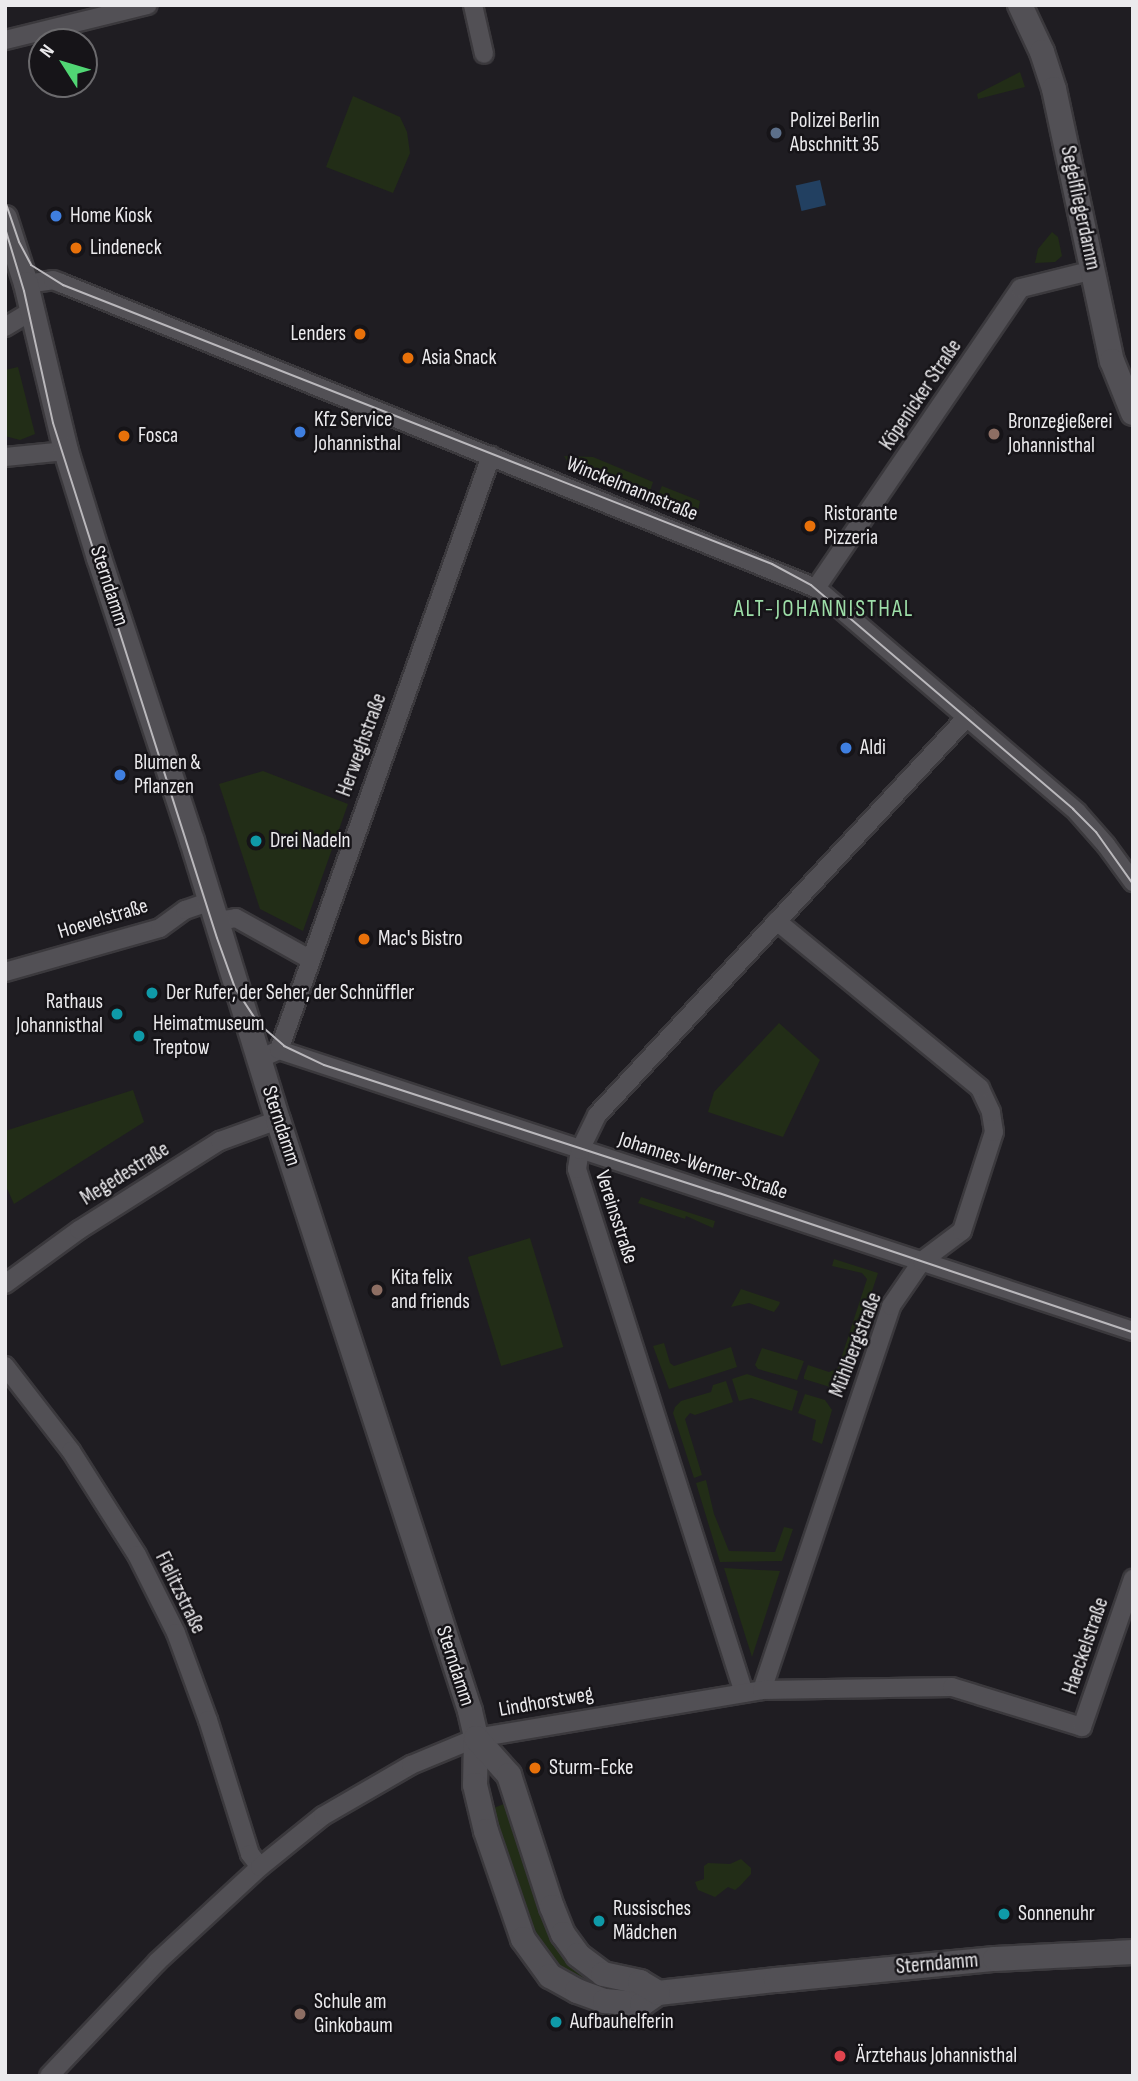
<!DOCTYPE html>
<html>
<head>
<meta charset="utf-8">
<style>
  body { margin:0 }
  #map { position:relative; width:1138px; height:2081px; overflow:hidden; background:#1f1d22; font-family:"Sofia Sans Condensed",sans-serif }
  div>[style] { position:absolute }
  .green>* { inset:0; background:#222d17; transform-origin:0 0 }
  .water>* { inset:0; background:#224061; transform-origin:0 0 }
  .roads { filter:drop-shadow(2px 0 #3b393d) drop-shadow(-2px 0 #3b393d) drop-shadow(0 2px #3b393d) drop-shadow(0 -2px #3b393d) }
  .street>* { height:18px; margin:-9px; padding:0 9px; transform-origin:9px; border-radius:9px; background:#525055 }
  .secondary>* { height:24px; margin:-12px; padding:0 12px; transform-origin:12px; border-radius:12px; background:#525055 }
  .tram>* { height:2px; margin:-1px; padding:0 1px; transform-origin:1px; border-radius:1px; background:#bab8bc }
  .dots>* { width:19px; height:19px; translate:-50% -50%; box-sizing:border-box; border:4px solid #161418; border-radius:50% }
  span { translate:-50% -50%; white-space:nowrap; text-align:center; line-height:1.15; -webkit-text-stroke:5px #161418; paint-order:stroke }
  .poi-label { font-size:21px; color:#ebeaed }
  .left { translate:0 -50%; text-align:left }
  .right { translate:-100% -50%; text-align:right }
  .street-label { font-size:21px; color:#ebeaed }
  .neighbourhood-label { font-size:23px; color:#9ddea8; letter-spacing:2px }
  .frame { position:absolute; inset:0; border:7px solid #ebeaed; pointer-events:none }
  .north { position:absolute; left:28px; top:28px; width:70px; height:70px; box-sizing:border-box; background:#161418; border:2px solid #6b6a6d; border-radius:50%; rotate:307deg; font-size:19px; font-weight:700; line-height:28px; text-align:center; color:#ebeaed }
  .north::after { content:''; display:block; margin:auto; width:24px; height:32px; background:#51d674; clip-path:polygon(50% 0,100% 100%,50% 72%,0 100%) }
</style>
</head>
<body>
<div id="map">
  <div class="green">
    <div style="clip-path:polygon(1020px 72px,1025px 87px,978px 99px,977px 94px)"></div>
    <div style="clip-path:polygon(353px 96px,400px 117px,407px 132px,410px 153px,393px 193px,326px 167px)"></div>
    <div style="clip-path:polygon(1052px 232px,1058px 237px,1062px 256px,1055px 262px,1035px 263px,1038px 249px)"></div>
    <div style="clip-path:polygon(18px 367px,35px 434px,20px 440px,5px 436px,5px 370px)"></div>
    <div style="clip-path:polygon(564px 456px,593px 457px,653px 482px,649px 494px,567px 461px)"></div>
    <div style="clip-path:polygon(662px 486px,700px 501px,698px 511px,695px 513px,657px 497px)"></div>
    <div style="clip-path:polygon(263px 771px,348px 804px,303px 931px,260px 909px,219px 784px)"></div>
    <div style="clip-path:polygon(779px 1023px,820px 1060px,783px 1137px,708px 1112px,714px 1092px)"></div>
    <div style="clip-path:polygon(133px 1090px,144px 1122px,14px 1204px,5px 1184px,5px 1131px)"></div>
    <div style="clip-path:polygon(641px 1197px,715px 1221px,713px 1228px,686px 1216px,685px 1219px,638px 1203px)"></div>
    <div style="left:530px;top:1238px;width:114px;height:65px;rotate:73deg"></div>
    <div style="clip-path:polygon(834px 1259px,878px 1273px,841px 1385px,830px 1387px,804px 1379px,804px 1376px,808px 1365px,829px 1372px,838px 1368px,867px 1279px,862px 1273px,832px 1266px)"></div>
    <div style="clip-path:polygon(741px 1289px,780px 1302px,779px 1305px,774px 1312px,749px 1303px,731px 1307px)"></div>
    <div style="clip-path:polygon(664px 1343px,670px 1363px,674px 1366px,731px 1347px,737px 1367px,669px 1389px,653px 1346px)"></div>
    <div style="clip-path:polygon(762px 1348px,804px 1361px,797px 1380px,758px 1369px,755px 1365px)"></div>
    <div style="clip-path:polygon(747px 1374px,798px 1391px,792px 1411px,751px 1398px,739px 1401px,732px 1379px)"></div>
    <div style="clip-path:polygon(726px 1381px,733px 1402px,695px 1415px,690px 1413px,685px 1419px,702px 1475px,694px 1478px,673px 1413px,675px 1407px,681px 1401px,711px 1392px,713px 1385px)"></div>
    <div style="clip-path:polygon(805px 1394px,825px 1400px,832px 1410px,822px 1444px,812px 1440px,816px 1420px,798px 1413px)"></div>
    <div style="clip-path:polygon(706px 1480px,714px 1514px,729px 1551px,775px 1552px,784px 1527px,793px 1529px,782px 1561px,720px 1562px,696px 1483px)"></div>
    <div style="clip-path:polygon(724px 1568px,780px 1571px,752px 1657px)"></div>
    <div style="clip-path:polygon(509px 1802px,547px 1920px,634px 1997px,576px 1984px,534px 1944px,491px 1809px)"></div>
    <div style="clip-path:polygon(741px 1859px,751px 1868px,751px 1874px,740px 1886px,735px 1890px,728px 1887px,715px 1897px,698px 1890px,695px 1882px,704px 1879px,704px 1866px,708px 1863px,730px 1864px)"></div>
  </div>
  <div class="water">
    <div style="left:820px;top:180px;width:26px;height:25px;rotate:77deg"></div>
  </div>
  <div class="roads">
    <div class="street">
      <div style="left:473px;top:5px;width:50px;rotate:77.3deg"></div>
      <div style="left:5px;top:40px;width:147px;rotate:-13.8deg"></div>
      <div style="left:26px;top:284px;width:27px;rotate:-8deg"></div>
      <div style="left:53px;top:280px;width:9px;rotate:21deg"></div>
      <div style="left:61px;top:283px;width:814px;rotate:22deg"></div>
      <div style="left:816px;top:588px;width:344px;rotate:40.6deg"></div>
      <div style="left:1077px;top:812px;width:44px;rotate:48.7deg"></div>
      <div style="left:1106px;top:845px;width:46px;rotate:53.9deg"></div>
      <div style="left:5px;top:327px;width:31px;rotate:-31deg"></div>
      <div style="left:5px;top:457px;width:61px;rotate:-5.6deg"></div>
      <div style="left:816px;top:588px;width:363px;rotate:-55.7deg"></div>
      <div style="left:1021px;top:288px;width:75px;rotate:-13.9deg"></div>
      <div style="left:218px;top:921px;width:18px;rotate:-9deg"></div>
      <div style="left:236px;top:918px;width:86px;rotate:29.2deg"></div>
      <div style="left:5px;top:972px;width:161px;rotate:-15.8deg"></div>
      <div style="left:160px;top:928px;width:31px;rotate:-36deg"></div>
      <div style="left:185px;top:910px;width:28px;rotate:-19deg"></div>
      <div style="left:279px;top:1050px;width:631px;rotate:-70.36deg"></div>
      <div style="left:259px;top:1059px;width:22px;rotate:-24deg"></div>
      <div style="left:279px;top:1050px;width:899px;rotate:18.21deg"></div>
      <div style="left:5px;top:1284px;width:92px;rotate:-36.1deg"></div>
      <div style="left:79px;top:1230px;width:167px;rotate:-32.3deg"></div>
      <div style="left:220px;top:1141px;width:62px;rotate:-19.9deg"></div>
      <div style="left:5px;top:1366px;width:108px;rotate:52.2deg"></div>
      <div style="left:71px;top:1451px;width:123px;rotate:57.6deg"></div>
      <div style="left:137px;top:1555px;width:87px;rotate:63.4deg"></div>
      <div style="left:176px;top:1633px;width:93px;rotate:69.8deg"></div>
      <div style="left:208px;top:1720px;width:140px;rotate:72.6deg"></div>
      <div style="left:250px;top:1854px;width:16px;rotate:52deg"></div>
      <div style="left:762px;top:1690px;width:405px;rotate:-71.4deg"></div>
      <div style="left:891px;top:1306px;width:55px;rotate:-55.4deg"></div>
      <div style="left:922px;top:1261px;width:50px;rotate:-36.9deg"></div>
      <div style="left:962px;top:1231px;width:104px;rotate:-72.1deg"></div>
      <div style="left:994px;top:1132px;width:20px;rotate:-99deg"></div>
      <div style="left:991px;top:1112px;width:26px;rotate:-115deg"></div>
      <div style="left:980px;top:1088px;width:263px;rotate:-140.6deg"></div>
      <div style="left:744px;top:1693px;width:550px;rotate:-107.68deg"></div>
      <div style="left:577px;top:1169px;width:19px;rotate:-81deg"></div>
      <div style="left:580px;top:1150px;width:39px;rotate:-64deg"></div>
      <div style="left:597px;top:1115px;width:543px;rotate:-47.09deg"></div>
      <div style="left:49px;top:2076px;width:157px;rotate:-46.5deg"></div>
      <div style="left:157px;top:1962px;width:140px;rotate:-42.7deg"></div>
      <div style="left:260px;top:1867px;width:81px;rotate:-39deg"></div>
      <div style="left:323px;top:1816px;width:102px;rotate:-30.1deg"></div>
      <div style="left:411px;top:1765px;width:70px;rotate:-22.6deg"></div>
      <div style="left:476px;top:1738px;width:290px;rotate:-9.5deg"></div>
      <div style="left:762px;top:1690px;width:190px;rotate:-0.9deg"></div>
      <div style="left:952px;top:1687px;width:136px;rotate:17.1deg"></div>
      <div style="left:1082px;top:1727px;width:157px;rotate:-71deg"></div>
    </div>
    <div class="secondary">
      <div style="left:1020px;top:5px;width:52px;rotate:64.9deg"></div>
      <div style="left:1042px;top:52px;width:39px;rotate:72deg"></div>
      <div style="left:1054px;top:89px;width:278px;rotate:78deg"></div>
      <div style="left:1112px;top:361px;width:56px;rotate:68deg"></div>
      <div style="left:5px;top:218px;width:69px;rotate:72.3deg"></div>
      <div style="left:26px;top:284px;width:172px;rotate:76.5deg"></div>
      <div style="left:66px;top:451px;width:112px;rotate:72.9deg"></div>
      <div style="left:99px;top:558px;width:298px;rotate:71.8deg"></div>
      <div style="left:192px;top:841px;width:292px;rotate:72.9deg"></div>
      <div style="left:278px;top:1120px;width:621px;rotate:72deg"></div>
      <div style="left:470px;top:1711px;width:28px;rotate:77deg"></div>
      <div style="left:476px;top:1738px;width:47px;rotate:91.2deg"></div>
      <div style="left:475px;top:1785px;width:47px;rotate:76.6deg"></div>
      <div style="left:486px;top:1831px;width:114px;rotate:71.1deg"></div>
      <div style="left:523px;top:1939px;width:46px;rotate:53.9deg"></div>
      <div style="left:550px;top:1976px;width:31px;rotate:29deg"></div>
      <div style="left:577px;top:1991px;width:30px;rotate:20deg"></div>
      <div style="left:605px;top:2001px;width:37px;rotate:5deg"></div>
      <div style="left:642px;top:2004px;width:19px;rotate:-35deg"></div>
      <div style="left:658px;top:1993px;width:119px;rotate:-6.3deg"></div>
      <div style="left:776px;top:1980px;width:220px;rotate:-5.5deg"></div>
      <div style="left:995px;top:1959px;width:138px;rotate:-2.9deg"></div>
      <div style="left:476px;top:1738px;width:50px;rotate:48.3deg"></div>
      <div style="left:509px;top:1775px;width:139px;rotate:72deg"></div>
      <div style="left:552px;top:1907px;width:29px;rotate:68deg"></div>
      <div style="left:563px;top:1934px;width:26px;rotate:54deg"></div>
      <div style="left:578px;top:1955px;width:31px;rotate:37deg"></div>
      <div style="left:603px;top:1974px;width:38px;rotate:12deg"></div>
      <div style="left:640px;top:1982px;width:21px;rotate:31deg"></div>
    </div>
  </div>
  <div class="tram">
    <div style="left:5px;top:201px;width:43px;rotate:71.1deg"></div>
    <div style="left:19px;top:242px;width:26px;rotate:62deg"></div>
    <div style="left:31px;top:265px;width:38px;rotate:32deg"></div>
    <div style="left:63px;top:285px;width:762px;rotate:21.48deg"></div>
    <div style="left:772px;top:564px;width:44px;rotate:28.3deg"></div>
    <div style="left:811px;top:585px;width:345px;rotate:40.5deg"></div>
    <div style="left:1073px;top:809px;width:33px;rotate:45deg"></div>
    <div style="left:1096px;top:832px;width:64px;rotate:54.6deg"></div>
    <div style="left:5px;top:228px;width:66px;rotate:73.2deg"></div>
    <div style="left:24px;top:291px;width:135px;rotate:77.6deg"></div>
    <div style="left:53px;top:423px;width:540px;rotate:72.34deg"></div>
    <div style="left:217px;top:938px;width:53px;rotate:70.2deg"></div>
    <div style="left:235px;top:988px;width:42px;rotate:56.7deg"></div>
    <div style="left:258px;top:1023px;width:35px;rotate:41deg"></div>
    <div style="left:284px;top:1046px;width:44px;rotate:25.4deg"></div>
    <div style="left:324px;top:1065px;width:415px;rotate:18deg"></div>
    <div style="left:719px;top:1193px;width:437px;rotate:18.6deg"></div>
  </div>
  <div class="dots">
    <div style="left:776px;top:133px;background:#5c6f8a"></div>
    <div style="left:56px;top:216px;background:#3f7fe0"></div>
    <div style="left:76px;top:248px;background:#e8710a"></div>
    <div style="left:360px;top:334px;background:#e8710a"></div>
    <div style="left:408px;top:358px;background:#e8710a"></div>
    <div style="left:300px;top:432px;background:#3f7fe0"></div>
    <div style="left:994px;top:434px;background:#8d6e63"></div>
    <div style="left:124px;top:436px;background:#e8710a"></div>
    <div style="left:810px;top:526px;background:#e8710a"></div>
    <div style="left:846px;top:748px;background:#3f7fe0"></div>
    <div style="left:120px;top:775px;background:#3f7fe0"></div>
    <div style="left:256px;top:841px;background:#0f9aa8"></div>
    <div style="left:364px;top:939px;background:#e8710a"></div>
    <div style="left:152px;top:993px;background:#0f9aa8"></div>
    <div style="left:117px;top:1014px;background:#0f9aa8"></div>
    <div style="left:139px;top:1036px;background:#0f9aa8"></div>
    <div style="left:377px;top:1290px;background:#8d6e63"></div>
    <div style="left:535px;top:1768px;background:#e8710a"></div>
    <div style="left:1004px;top:1914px;background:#0f9aa8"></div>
    <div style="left:599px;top:1921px;background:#0f9aa8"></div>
    <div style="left:300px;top:2014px;background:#8d6e63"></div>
    <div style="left:556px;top:2022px;background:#0f9aa8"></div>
    <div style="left:840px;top:2056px;background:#e0444e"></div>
  </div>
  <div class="poi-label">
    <span class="left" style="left:790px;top:133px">Polizei Berlin<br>Abschnitt 35</span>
    <span class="left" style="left:70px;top:216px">Home Kiosk</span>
    <span class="left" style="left:90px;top:248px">Lindeneck</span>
    <span class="right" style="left:346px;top:334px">Lenders</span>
    <span class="left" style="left:422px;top:358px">Asia Snack</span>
    <span class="left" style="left:314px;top:432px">Kfz Service<br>Johannisthal</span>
    <span class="left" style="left:1008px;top:434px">Bronzegießerei<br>Johannisthal</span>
    <span class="left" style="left:138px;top:436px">Fosca</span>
    <span class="left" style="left:824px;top:526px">Ristorante<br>Pizzeria</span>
    <span class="left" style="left:860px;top:748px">Aldi</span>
    <span class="left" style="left:134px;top:775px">Blumen &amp;<br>Pflanzen</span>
    <span class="left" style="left:270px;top:841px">Drei Nadeln</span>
    <span class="left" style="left:378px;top:939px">Mac's Bistro</span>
    <span class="left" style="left:166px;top:993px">Der Rufer, der Seher, der Schnüffler</span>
    <span class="right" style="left:103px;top:1014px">Rathaus<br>Johannisthal</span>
    <span class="left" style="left:153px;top:1036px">Heimatmuseum<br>Treptow</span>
    <span class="left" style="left:391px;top:1290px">Kita felix<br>and friends</span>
    <span class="left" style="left:549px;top:1768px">Sturm-Ecke</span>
    <span class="left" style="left:613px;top:1921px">Russisches<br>Mädchen</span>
    <span class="left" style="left:1018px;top:1914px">Sonnenuhr</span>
    <span class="left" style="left:314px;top:2014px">Schule am<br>Ginkobaum</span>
    <span class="left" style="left:570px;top:2022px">Aufbauhelferin</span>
    <span class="left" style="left:856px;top:2056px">Ärztehaus Johannisthal</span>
  </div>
  <div class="street-label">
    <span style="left:1080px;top:208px;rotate:78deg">Segelfliegerdamm</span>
    <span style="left:921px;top:395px;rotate:-56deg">Köpenicker Straße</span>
    <span style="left:632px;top:489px;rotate:22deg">Winckelmannstraße</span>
    <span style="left:109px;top:586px;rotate:72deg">Sterndamm</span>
    <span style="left:362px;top:745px;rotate:-70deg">Herweghstraße</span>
    <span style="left:103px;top:919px;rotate:-17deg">Hoevelstraße</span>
    <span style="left:281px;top:1126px;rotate:72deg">Sterndamm</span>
    <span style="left:703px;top:1166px;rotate:18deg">Johannes-Werner-Straße</span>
    <span style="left:125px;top:1174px;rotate:-32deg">Megedestraße</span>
    <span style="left:616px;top:1217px;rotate:72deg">Vereinsstraße</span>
    <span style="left:856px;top:1345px;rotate:-69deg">Mühlbergstraße</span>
    <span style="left:180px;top:1593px;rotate:64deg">Fielitzstraße</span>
    <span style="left:1086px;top:1646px;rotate:-71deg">Haeckelstraße</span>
    <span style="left:455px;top:1666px;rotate:72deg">Sterndamm</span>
    <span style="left:546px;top:1702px;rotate:-10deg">Lindhorstweg</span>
    <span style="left:937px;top:1964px;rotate:-5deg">Sterndamm</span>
  </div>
  <div class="neighbourhood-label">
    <span style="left:824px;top:609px">ALT-JOHANNISTHAL</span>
  </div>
  <div class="frame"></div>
  <div class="north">N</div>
</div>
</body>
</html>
